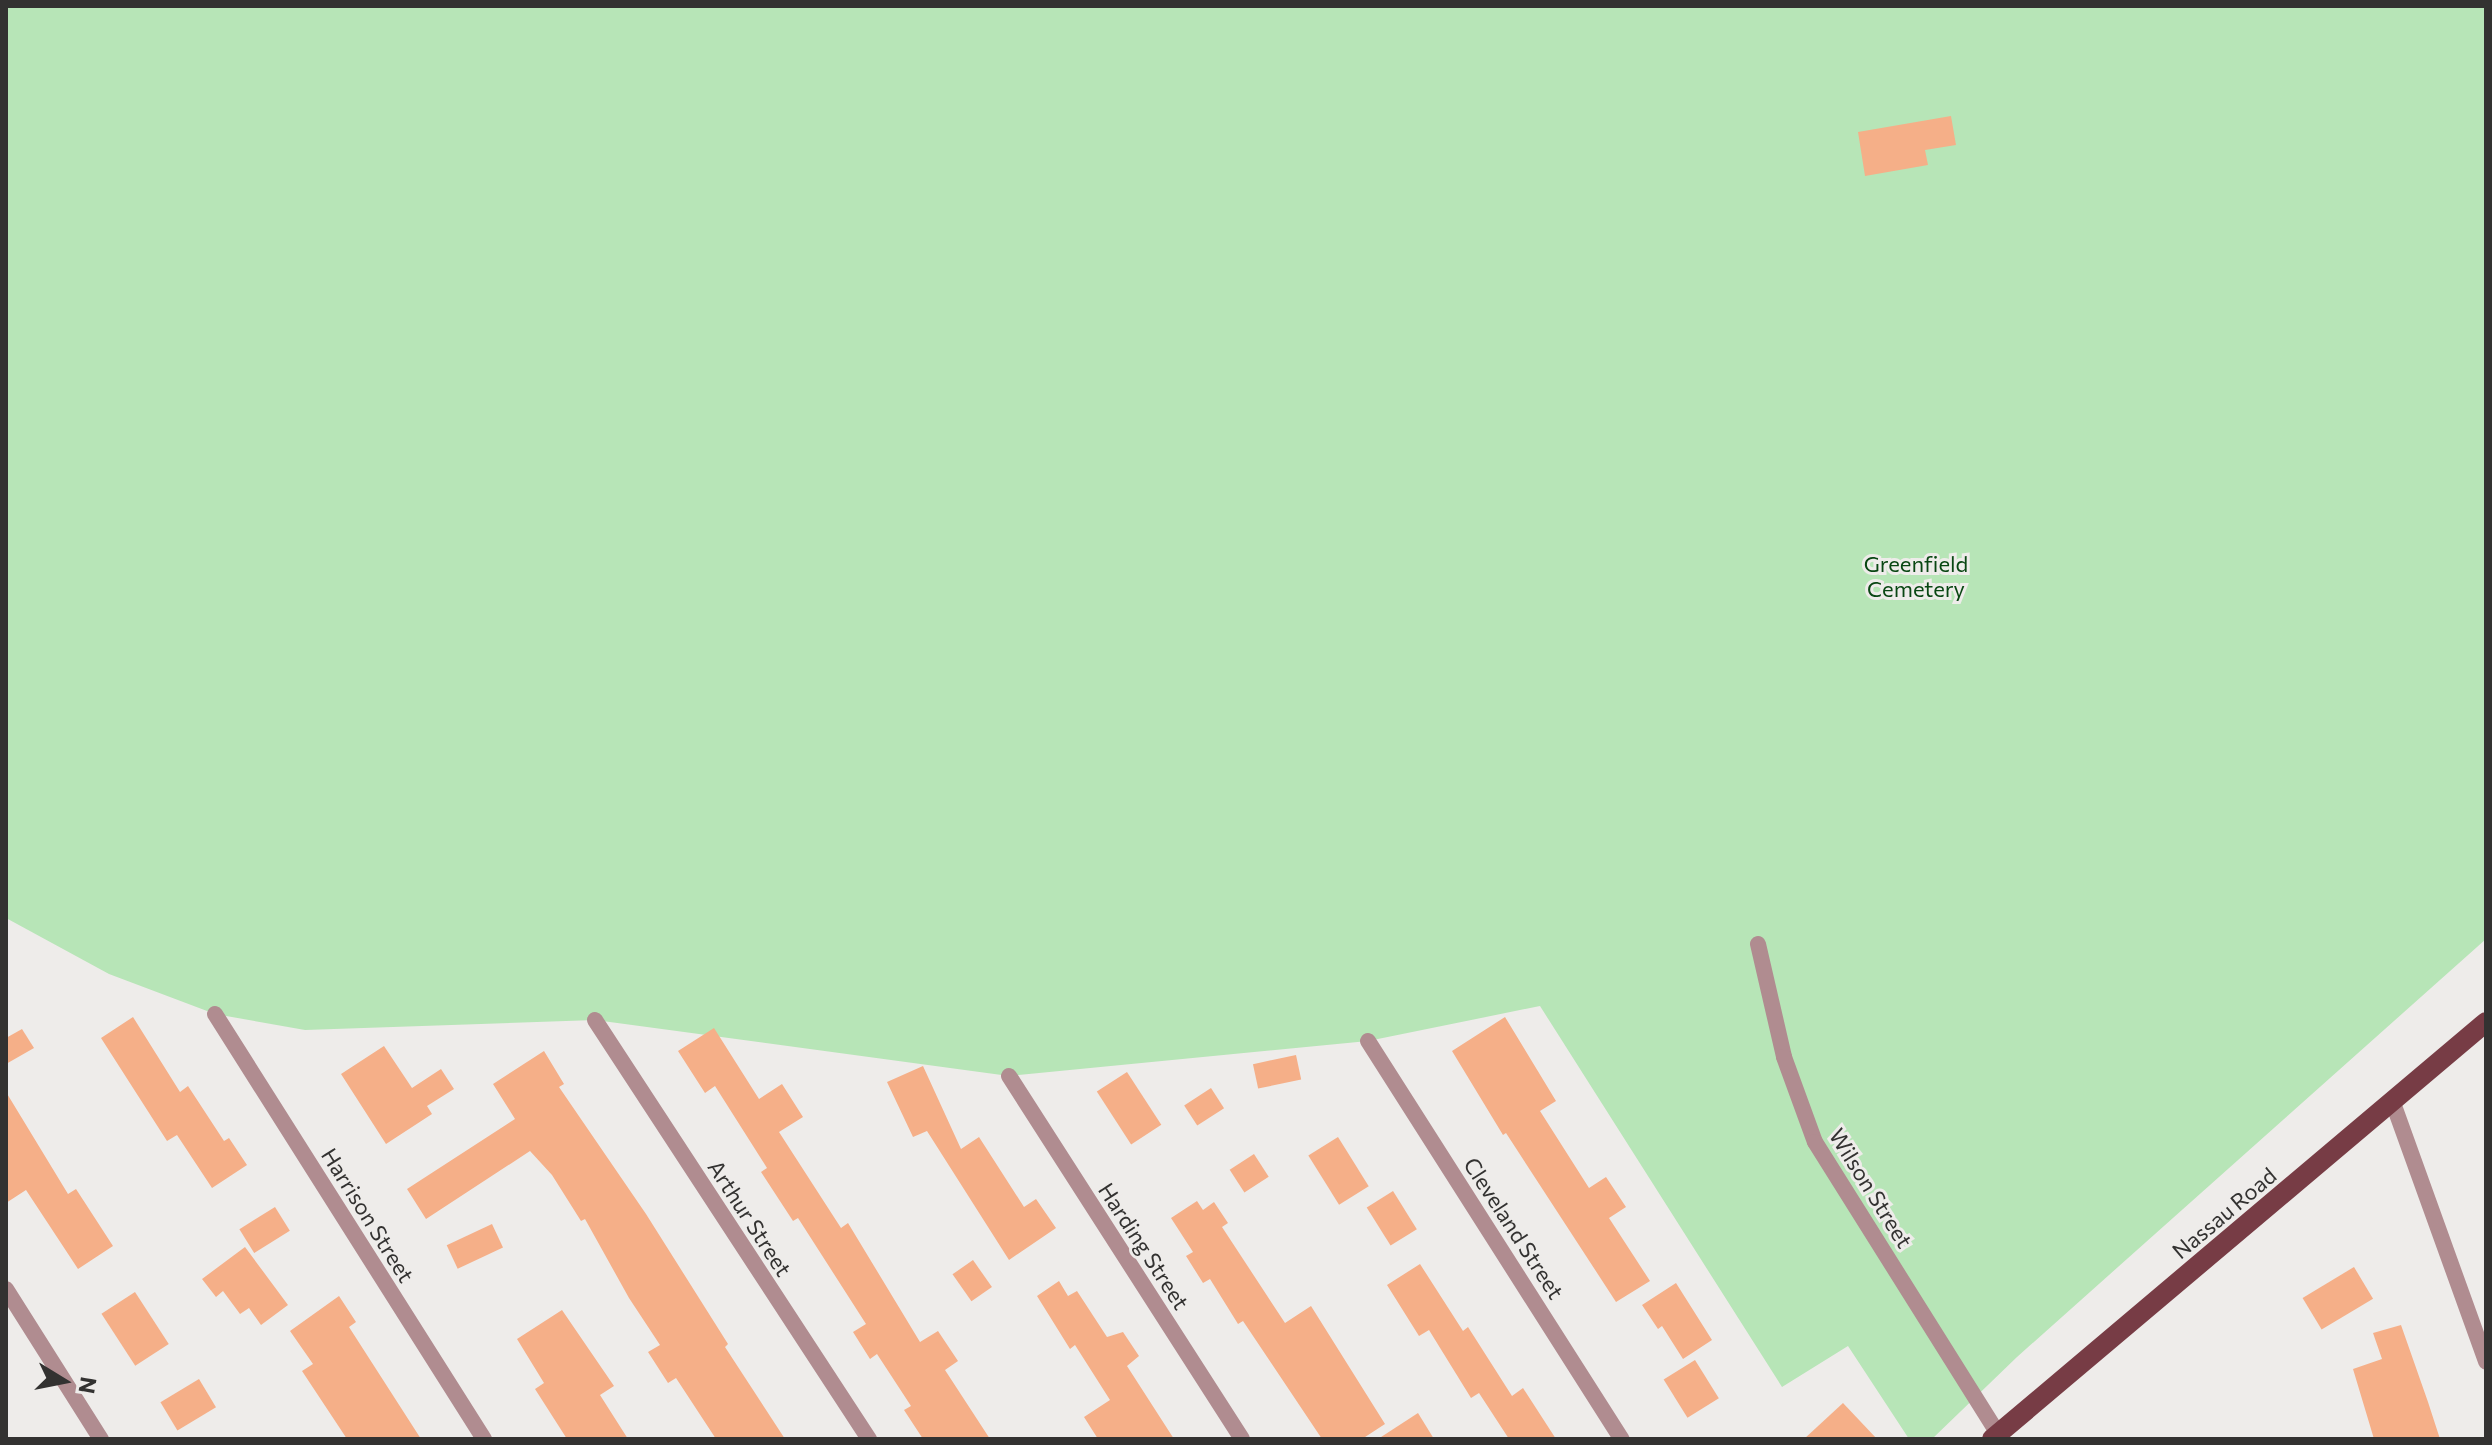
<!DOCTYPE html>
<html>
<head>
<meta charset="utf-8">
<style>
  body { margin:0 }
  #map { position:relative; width:2492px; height:1445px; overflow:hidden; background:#eeecea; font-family:Commissioner,sans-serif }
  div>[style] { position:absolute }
  .green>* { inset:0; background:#b7e5b7 }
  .building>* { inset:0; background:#f5af88; transform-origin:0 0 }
  .minor>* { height:16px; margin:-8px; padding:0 8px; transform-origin:8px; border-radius:8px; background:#b08c90 }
  .primary>* { height:20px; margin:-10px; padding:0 10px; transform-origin:10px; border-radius:10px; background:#773c45 }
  span { translate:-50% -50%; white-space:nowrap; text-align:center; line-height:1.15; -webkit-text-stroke:6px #eeecea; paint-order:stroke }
  .park-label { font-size:22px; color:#094713 }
  .street-label { font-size:22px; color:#333231 }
  .frame { position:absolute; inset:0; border:8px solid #333231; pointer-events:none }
  .north { position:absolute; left:24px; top:1341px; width:80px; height:80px; -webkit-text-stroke:6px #eeecea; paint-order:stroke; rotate:100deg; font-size:22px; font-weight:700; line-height:32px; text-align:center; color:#333231 }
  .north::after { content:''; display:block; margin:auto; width:28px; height:36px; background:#333231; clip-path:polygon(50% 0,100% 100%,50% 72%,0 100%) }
</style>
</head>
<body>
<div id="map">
  <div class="green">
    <div style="clip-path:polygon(6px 6px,2486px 6px,2486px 939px,2017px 1357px,1932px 1439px,1909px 1439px,1848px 1346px,1782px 1387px,1540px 1006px,1368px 1041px,1009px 1076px,595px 1020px,305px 1030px,215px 1014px,109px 974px,6px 918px)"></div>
  </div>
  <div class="building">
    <div style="clip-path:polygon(1951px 116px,1956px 145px,1925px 150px,1928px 165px,1865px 176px,1858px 132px)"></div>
    <div style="clip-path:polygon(133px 1017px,180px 1092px,188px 1086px,224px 1141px,229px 1138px,247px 1165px,212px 1188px,177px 1135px,167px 1141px,101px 1038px)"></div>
    <div style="clip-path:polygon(1505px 1017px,1556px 1101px,1540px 1111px,1589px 1188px,1606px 1177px,1626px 1207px,1609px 1218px,1650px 1281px,1616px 1302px,1506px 1133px,1503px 1135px,1452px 1051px)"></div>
    <div style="clip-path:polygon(714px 1028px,759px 1099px,782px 1084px,803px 1117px,779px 1132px,841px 1228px,848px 1223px,920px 1342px,938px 1331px,958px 1361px,945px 1370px,990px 1439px,923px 1439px,904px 1410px,911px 1406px,877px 1354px,870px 1359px,853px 1332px,866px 1324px,798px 1218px,793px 1221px,761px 1172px,767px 1168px,715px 1086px,705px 1093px,678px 1051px)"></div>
    <div style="clip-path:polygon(22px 1029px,34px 1048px,6px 1064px,6px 1038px)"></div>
    <div style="clip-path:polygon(384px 1046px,412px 1088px,441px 1069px,454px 1089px,427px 1106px,432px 1114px,386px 1144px,341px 1074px)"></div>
    <div style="clip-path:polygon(544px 1051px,564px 1084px,559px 1087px,646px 1214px,728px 1344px,725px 1347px,785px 1439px,716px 1439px,676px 1378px,668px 1383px,648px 1352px,660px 1345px,629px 1298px,585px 1219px,581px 1221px,552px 1175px,530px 1151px,426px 1219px,407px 1189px,515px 1119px,493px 1084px)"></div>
    <div style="left:1296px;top:1055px;width:25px;height:44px;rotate:78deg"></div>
    <div style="clip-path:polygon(923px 1066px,961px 1149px,979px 1137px,1024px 1207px,1036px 1199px,1056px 1228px,1009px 1260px,927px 1131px,913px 1137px,887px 1082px)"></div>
    <div style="left:1127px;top:1072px;width:63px;height:36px;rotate:57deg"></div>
    <div style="left:1211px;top:1088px;width:24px;height:32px;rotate:57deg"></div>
    <div style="clip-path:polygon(6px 1092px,68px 1194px,76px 1189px,113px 1246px,78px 1269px,26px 1190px,6px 1203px)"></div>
    <div style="left:1338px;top:1137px;width:58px;height:35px;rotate:58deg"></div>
    <div style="left:1254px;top:1154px;width:27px;height:29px;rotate:57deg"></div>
    <div style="left:1393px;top:1191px;width:45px;height:31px;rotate:58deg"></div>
    <div style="clip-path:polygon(1197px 1201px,1203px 1210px,1214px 1202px,1228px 1223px,1222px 1227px,1285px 1323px,1311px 1306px,1385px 1424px,1362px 1439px,1322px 1439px,1243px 1321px,1238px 1324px,1210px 1279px,1203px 1283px,1186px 1256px,1193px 1252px,1171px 1218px)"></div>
    <div style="left:275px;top:1207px;width:28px;height:42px;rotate:58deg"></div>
    <div style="left:492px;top:1224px;width:26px;height:50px;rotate:65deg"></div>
    <div style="clip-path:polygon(245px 1247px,288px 1305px,261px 1325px,249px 1308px,240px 1314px,223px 1291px,216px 1297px,202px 1279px)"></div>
    <div style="left:973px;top:1260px;width:33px;height:25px;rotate:55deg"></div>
    <div style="clip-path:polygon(1420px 1264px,1463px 1331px,1468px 1327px,1512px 1396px,1523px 1388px,1556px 1439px,1509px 1439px,1479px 1393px,1471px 1398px,1429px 1330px,1419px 1336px,1387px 1285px)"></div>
    <div style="left:2354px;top:1267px;width:37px;height:60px;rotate:59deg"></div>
    <div style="clip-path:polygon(1059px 1281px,1068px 1296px,1077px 1291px,1107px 1337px,1123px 1332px,1139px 1356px,1127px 1366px,1174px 1439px,1098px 1439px,1084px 1417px,1110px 1400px,1075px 1345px,1070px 1349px,1037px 1296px)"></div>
    <div style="clip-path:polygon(1676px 1283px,1712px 1340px,1683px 1359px,1662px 1326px,1658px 1329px,1642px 1305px)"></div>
    <div style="left:135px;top:1292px;width:62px;height:40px;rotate:57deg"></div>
    <div style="clip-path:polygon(339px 1296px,356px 1322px,349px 1327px,421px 1439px,347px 1439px,302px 1371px,313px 1364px,290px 1331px)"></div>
    <div style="clip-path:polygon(562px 1310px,614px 1386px,600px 1395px,628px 1439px,567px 1439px,535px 1389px,544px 1383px,517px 1339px)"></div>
    <div style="clip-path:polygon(2401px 1325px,2428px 1402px,2440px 1439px,2374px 1439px,2353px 1369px,2382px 1359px,2373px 1333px)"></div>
    <div style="left:1695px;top:1360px;width:45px;height:37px;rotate:58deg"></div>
    <div style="left:199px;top:1379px;width:33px;height:45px;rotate:59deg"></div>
    <div style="clip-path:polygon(1843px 1403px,1877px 1439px,1804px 1439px)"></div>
    <div style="clip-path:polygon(1418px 1413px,1434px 1439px,1378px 1439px)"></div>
  </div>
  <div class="minor">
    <div style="left:1758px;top:944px;width:116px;rotate:77deg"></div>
    <div style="left:1784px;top:1057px;width:90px;rotate:70deg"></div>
    <div style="left:1815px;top:1142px;width:345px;rotate:57.9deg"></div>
    <div style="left:215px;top:1014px;width:503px;rotate:57.67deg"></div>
    <div style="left:595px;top:1020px;width:501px;rotate:56.82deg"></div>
    <div style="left:1368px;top:1041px;width:472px;rotate:57.5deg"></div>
    <div style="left:1009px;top:1076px;width:431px;rotate:57.3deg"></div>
    <div style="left:2393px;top:1103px;width:275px;rotate:70.2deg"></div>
    <div style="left:6px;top:1289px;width:178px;rotate:57.7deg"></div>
  </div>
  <div class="primary">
    <div style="left:1992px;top:1439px;width:646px;rotate:-40.17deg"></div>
  </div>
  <div class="park-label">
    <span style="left:1916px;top:576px">Greenfield<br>Cemetery</span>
  </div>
  <div class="street-label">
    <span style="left:1871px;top:1188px;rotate:58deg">Wilson Street</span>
    <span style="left:2224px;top:1213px;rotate:-40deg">Nassau Road</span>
    <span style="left:368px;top:1215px;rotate:58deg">Harrison Street</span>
    <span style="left:750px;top:1218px;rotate:57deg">Arthur Street</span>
    <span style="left:1514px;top:1228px;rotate:57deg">Cleveland Street</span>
    <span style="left:1144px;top:1246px;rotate:57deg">Harding Street</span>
  </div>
  <div class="frame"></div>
  <div class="north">N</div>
</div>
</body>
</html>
